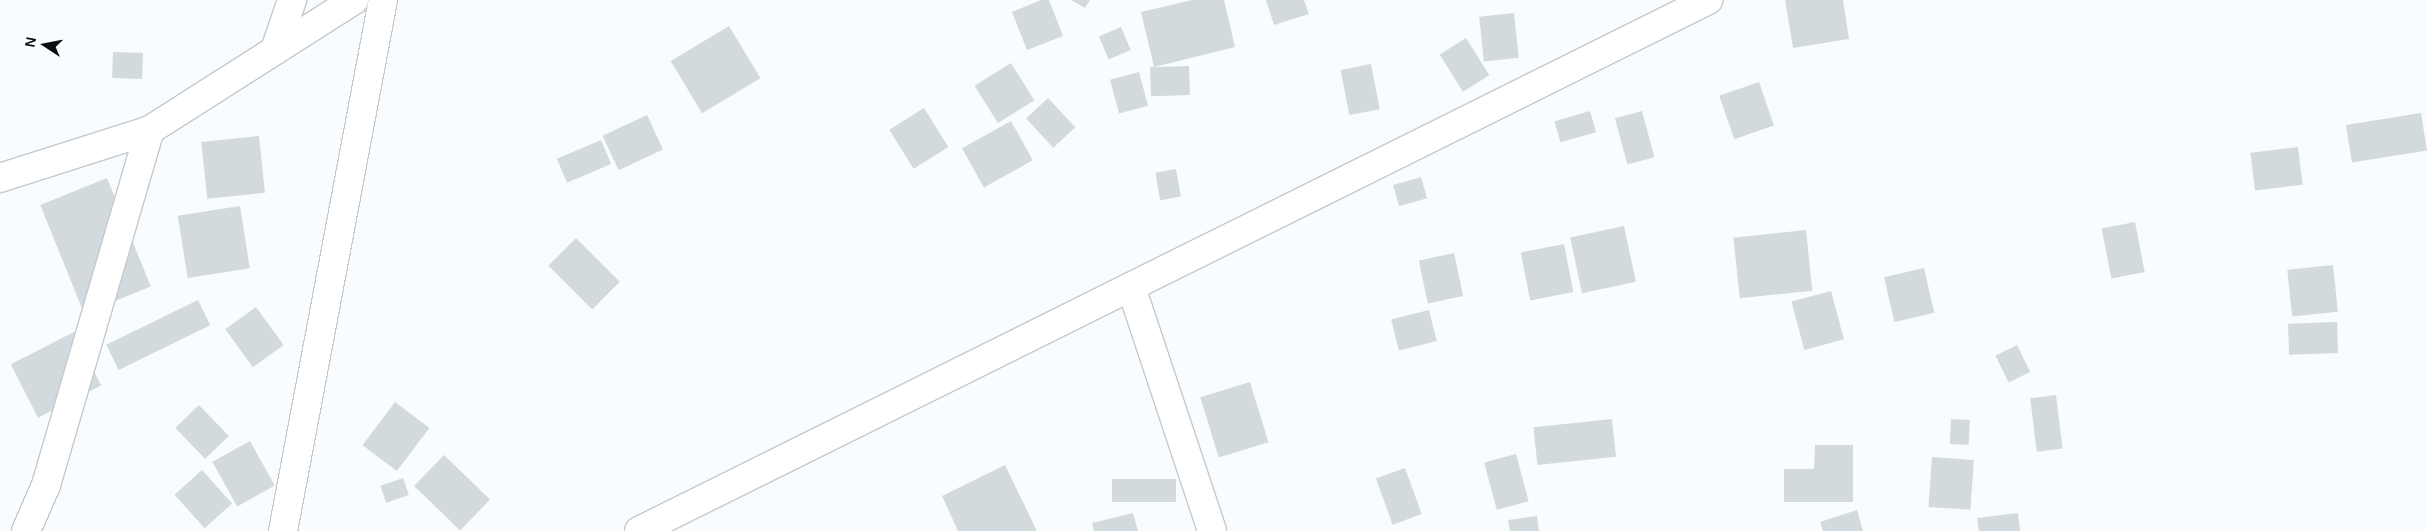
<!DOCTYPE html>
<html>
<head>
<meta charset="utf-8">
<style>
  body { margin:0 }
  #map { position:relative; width:2427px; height:531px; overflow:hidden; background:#f8fcff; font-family:Arial,sans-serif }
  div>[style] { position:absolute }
  .building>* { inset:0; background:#d2dadd; transform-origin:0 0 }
  .roads { filter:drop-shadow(1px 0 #c3c9cd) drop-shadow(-1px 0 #c3c9cd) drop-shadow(0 1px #c3c9cd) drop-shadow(0 -1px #c3c9cd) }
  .minor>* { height:28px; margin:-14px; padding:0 14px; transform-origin:14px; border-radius:14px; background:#fff }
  span { translate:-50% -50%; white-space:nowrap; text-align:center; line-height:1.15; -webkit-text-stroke:4.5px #fff; paint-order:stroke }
  .north { position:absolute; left:20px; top:20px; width:50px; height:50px; -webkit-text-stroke:4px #fff; paint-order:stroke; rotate:281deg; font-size:14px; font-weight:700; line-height:20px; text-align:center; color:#0b0e0f }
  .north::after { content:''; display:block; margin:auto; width:18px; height:22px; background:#0b0e0f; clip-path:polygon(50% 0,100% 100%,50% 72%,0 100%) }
</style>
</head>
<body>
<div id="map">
  <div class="building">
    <div style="clip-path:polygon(1041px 0,1049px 0,1063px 36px,1027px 50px,1012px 12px)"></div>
    <div style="clip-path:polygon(1071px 0,1090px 0,1085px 8px)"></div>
    <div style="clip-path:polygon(1192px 0,1224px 0,1235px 47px,1154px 67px,1141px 12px)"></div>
    <div style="clip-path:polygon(1266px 0,1304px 0,1309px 14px,1274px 25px)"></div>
    <div style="clip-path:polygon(1785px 0,1843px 0,1849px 39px,1793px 48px)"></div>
    <div style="left:1514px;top:13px;width:45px;height:35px;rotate:84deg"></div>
    <div style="left:729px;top:26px;width:61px;height:68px;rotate:59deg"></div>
    <div style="left:1121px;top:27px;width:25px;height:24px;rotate:67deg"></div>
    <div style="left:1466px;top:38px;width:44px;height:31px;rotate:58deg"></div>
    <div style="left:113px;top:52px;width:30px;height:26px;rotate:2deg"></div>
    <div style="left:1011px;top:63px;width:44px;height:43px;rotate:58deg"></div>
    <div style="left:1371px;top:64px;width:46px;height:31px;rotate:79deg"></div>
    <div style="left:1189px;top:66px;width:29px;height:39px;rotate:88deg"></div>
    <div style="left:1139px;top:72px;width:35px;height:30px;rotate:75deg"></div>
    <div style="left:1759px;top:82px;width:46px;height:42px;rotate:71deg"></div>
    <div style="left:1048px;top:98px;width:40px;height:30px;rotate:47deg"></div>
    <div style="left:924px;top:108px;width:46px;height:41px;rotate:58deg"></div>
    <div style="left:1590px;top:111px;width:22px;height:37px;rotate:74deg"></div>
    <div style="left:1642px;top:111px;width:48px;height:28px;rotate:75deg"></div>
    <div style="left:2421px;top:113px;width:38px;height:76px;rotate:81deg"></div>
    <div style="left:647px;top:115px;width:38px;height:49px;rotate:65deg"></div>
    <div style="left:1011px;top:121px;width:45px;height:56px;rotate:61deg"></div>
    <div style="left:259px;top:136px;width:57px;height:58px;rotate:84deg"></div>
    <div style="left:601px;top:140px;width:26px;height:48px;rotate:67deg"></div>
    <div style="left:2298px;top:147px;width:38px;height:48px;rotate:83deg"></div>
    <div style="left:1176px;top:169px;width:28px;height:21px;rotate:80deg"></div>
    <div style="left:1421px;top:177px;width:22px;height:29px;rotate:74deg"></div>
    <div style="left:107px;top:178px;width:117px;height:72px;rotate:68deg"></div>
    <div style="left:240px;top:206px;width:63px;height:63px;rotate:81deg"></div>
    <div style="left:2135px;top:222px;width:51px;height:34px;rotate:79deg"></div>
    <div style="left:1624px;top:226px;width:57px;height:55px;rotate:78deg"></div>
    <div style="left:1806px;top:230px;width:61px;height:73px;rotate:84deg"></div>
    <div style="left:576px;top:238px;width:62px;height:39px;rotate:45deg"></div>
    <div style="left:1564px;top:244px;width:49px;height:44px;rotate:79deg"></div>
    <div style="left:1454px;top:253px;width:44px;height:36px;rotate:78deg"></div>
    <div style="left:2333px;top:265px;width:47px;height:46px;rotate:84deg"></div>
    <div style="left:1924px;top:268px;width:46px;height:41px;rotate:77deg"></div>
    <div style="left:1831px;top:291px;width:50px;height:41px;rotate:75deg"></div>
    <div style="left:198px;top:300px;width:28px;height:102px;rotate:64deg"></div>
    <div style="left:256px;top:307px;width:47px;height:38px;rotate:54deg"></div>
    <div style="left:1429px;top:310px;width:32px;height:39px;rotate:76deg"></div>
    <div style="left:2337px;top:322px;width:31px;height:49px;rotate:88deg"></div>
    <div style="left:74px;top:332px;width:60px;height:71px;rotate:63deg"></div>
    <div style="left:2017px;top:345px;width:30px;height:24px;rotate:64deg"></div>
    <div style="left:1250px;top:382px;width:63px;height:52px;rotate:73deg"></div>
    <div style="left:2056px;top:395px;width:54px;height:26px;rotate:83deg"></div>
    <div style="left:395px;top:402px;width:43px;height:54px;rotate:37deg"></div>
    <div style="left:199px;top:405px;width:43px;height:33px;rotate:46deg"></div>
    <div style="left:1612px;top:419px;width:38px;height:79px;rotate:84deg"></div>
    <div style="left:1951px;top:419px;width:19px;height:25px;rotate:3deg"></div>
    <div style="left:250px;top:441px;width:51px;height:43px;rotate:61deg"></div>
    <div style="clip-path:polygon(1815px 445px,1853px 445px,1853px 502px,1784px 502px,1784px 469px,1814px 469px)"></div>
    <div style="left:1516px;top:454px;width:49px;height:33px;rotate:75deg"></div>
    <div style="left:444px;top:455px;width:64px;height:43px;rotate:44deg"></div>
    <div style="left:1932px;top:457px;width:42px;height:50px;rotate:4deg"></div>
    <div style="clip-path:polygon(1005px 465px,1037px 531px,958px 531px,942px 496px)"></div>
    <div style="left:1405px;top:468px;width:49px;height:31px;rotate:70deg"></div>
    <div style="left:202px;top:470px;width:45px;height:37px;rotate:48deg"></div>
    <div style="left:403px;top:478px;width:18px;height:24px;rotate:71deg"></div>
    <div style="left:1176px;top:479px;width:23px;height:64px;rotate:90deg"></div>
    <div style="clip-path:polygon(1857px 510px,1863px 531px,1823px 531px,1820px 522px)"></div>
    <div style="clip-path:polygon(1133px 513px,1138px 531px,1094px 531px,1092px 523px)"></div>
    <div style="clip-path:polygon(2018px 513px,2020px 531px,1979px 531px,1977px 518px)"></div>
    <div style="clip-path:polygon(1537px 516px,1539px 531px,1510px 531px,1508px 520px)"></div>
  </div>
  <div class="roads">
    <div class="minor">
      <div style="left:275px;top:50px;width:53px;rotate:-71.2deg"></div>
      <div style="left:0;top:178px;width:157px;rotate:-17.7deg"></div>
      <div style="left:150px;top:130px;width:242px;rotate:-32.5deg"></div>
      <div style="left:1131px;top:287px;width:257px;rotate:71.6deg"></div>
      <div style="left:26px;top:531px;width:50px;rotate:-66.5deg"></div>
      <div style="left:46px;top:485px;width:370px;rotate:-73.7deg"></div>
      <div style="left:283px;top:531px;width:540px;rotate:-79.33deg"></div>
      <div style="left:639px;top:531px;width:1194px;rotate:-26.41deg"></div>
    </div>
  </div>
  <div class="north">N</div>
</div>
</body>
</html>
